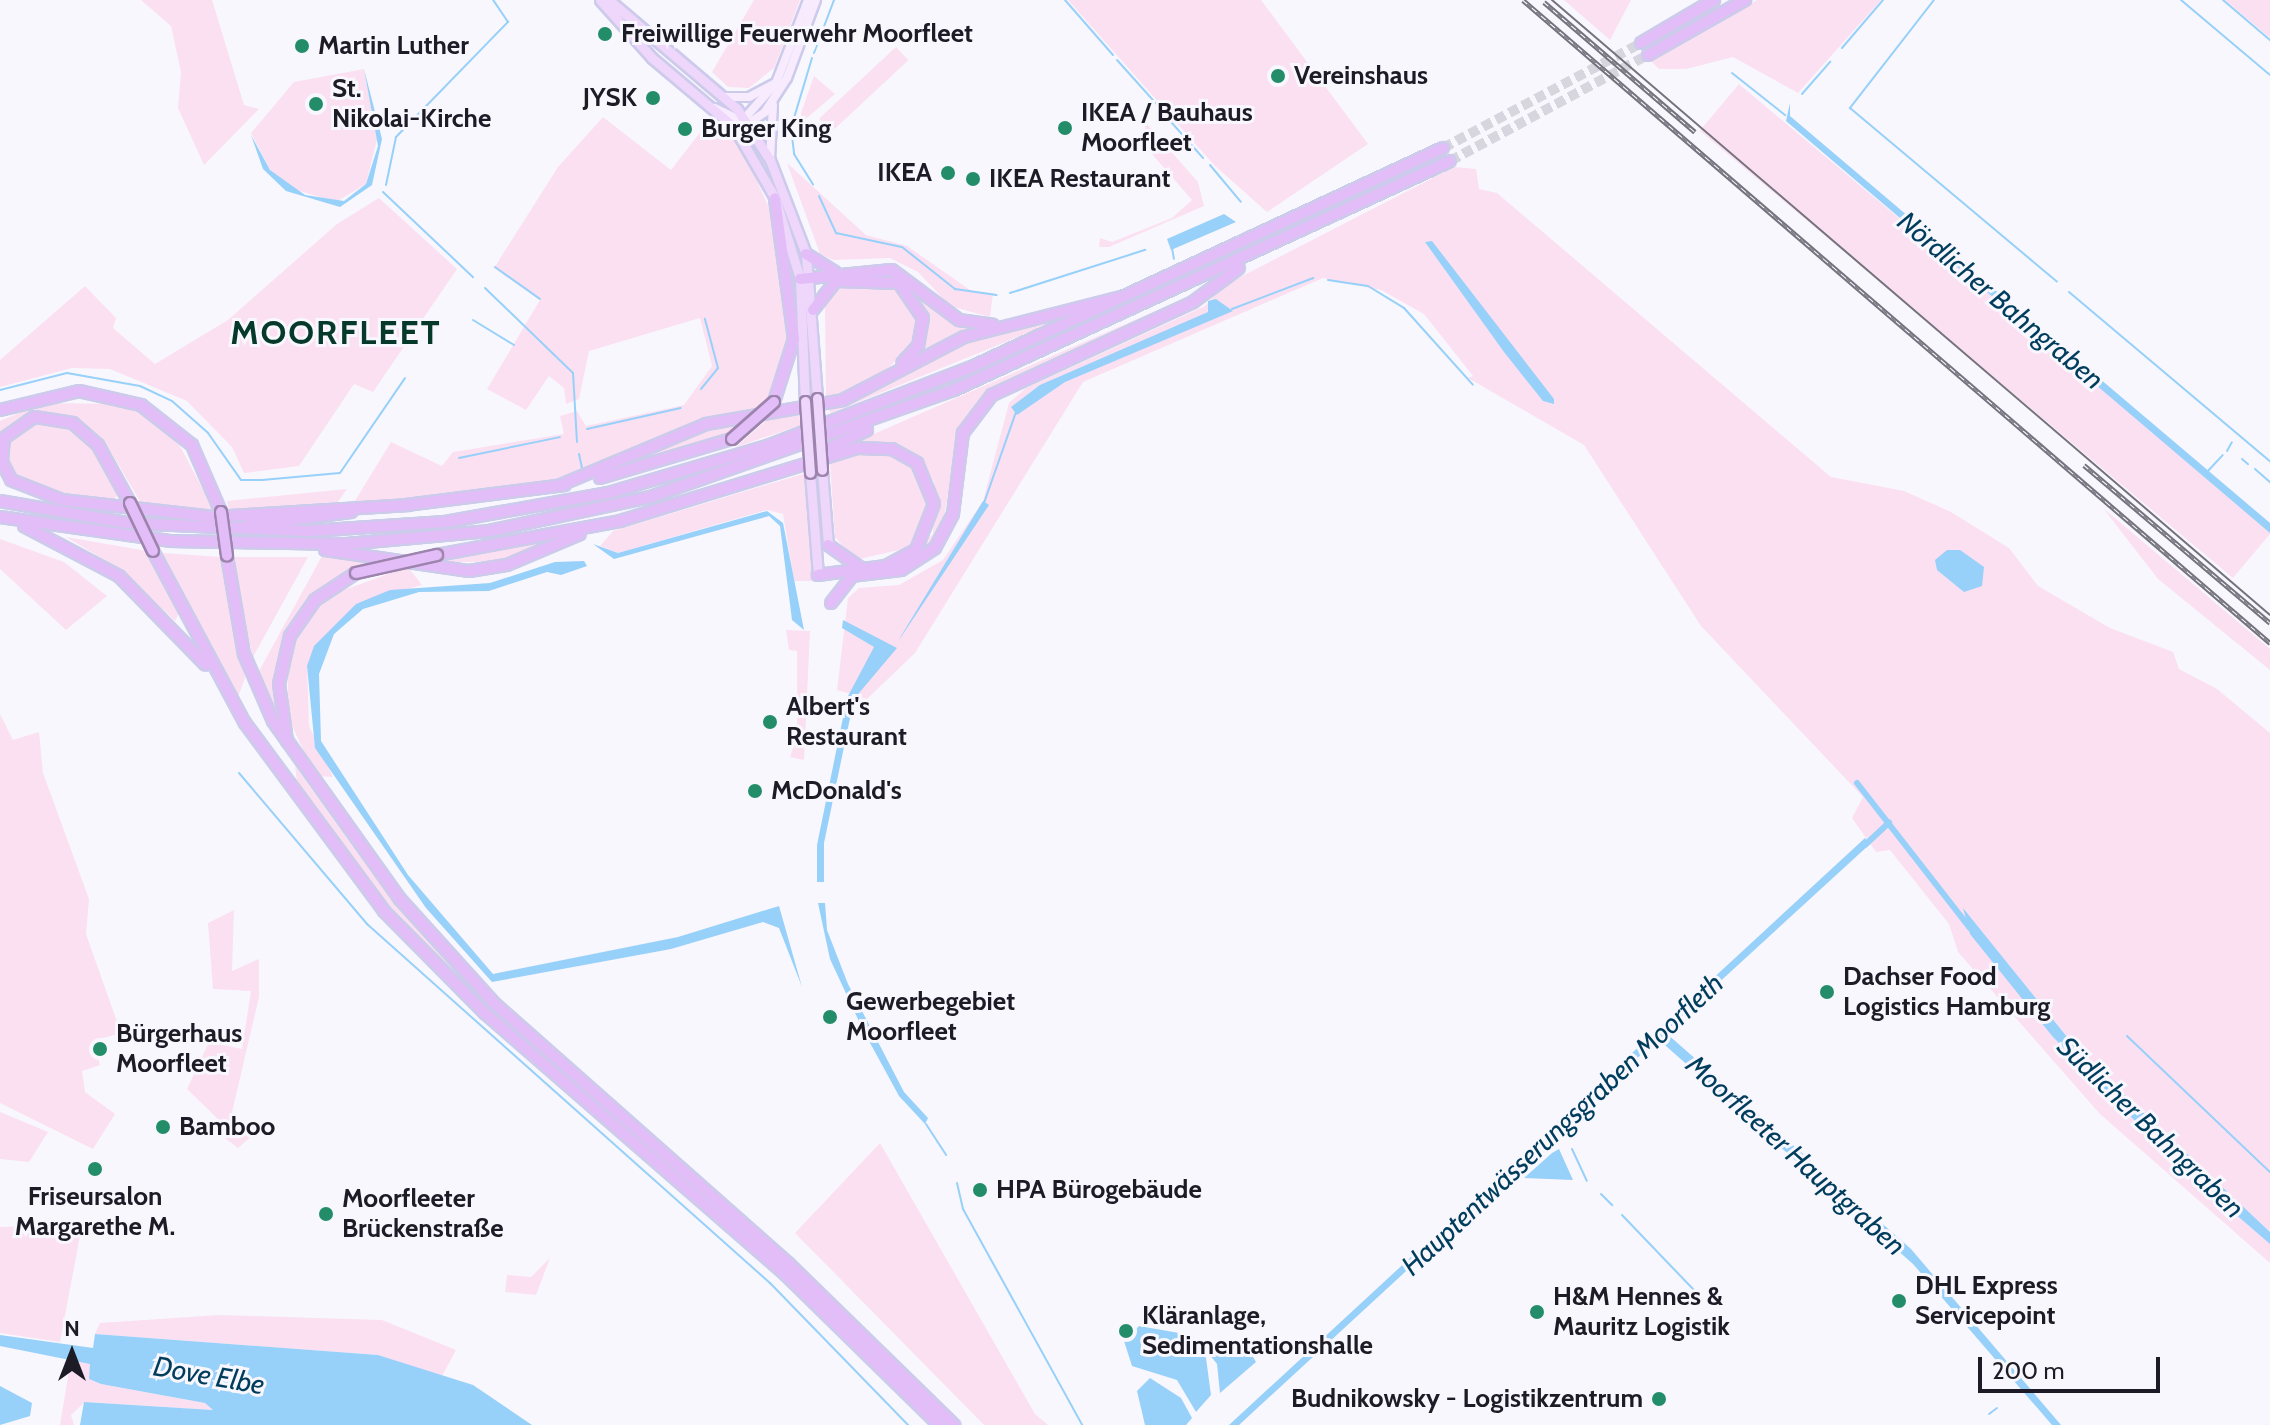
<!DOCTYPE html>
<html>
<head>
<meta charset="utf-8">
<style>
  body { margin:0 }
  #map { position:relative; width:2270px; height:1425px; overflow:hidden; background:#f8f7fe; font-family:Cabin,sans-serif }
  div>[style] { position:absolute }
  .green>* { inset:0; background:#fbe0f2; transform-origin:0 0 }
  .water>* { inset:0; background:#97d0f9 }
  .stream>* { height:2px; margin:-1px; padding:0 1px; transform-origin:1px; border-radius:1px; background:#97d0f9 }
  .canal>* { height:6px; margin:-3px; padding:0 3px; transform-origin:3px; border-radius:3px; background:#97d0f9 }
  .highway-tunnel>* { height:10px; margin-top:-5px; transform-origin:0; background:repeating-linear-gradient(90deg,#d7d6de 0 10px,transparent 0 15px) }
  .roads { filter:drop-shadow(2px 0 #cdcbeb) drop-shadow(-2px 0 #cdcbeb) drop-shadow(0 2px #cdcbeb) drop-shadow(0 -2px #cdcbeb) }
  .secondary>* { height:8px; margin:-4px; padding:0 4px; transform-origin:4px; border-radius:4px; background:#f7ebfd }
  .primary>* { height:9px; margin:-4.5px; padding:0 4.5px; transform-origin:4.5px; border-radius:4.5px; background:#eed7fb }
  .highway>* { height:10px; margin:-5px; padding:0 5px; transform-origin:5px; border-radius:5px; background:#e3bdf8 }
  .tram>* { height:2px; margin:-1px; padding:0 1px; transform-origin:1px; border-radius:1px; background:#74737d }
  .rail>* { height:5px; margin-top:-2.5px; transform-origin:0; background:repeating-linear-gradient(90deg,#f8f7fe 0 6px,#74737d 0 12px); box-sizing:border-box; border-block:2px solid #74737d }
  .bridges { filter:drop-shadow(2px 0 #9d84ae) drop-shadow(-2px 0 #9d84ae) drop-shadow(0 2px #9d84ae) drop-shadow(0 -2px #9d84ae) }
  .primary-bridge>* { height:9px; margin:-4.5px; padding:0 4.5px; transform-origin:4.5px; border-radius:4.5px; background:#eed7fb }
  .highway-bridge>* { height:10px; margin:-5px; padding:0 5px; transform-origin:5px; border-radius:5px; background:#e3bdf8 }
  .dots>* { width:22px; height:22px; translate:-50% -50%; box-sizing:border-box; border:4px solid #f8f7fe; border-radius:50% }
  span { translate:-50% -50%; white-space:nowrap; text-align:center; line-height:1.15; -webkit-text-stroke:6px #f8f7fe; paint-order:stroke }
  .poi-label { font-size:26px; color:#1c1b26; font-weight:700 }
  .left { translate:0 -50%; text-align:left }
  .right { translate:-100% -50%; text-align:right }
  .water-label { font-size:28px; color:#003d5d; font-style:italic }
  .district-label { font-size:34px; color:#063929; font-weight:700; letter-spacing:2px }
  .north { position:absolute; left:32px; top:1313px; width:80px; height:80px; -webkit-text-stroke:6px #f8f7fe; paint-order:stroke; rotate:0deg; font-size:22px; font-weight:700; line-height:32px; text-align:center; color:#1c1b26 }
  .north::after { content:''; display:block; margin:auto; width:28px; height:36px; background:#1c1b26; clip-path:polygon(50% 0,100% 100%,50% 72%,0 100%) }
  .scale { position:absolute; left:1978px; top:1357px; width:182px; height:36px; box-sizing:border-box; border:4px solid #1c1b26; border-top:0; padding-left:10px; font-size:24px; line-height:28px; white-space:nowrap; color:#1c1b26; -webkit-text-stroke:6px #f8f7fe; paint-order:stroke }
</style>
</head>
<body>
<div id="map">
  <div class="green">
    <div style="clip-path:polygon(141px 0,212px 0,244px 105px,259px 109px,204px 165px,178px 108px,181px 72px,171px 26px)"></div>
    <div style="clip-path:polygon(754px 0,800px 0,774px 68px,749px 88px,728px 87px,712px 72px)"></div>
    <div style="clip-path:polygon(1068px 0,1261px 0,1368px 144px,1267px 212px,1214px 165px)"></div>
    <div style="clip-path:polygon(1564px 0,1631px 0,1610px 40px)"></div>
    <div style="clip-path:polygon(1757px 0,1881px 0,1798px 93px,1733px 57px,1686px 69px,1659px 69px,1651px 61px)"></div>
    <div style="clip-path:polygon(2225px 0,2270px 0,2270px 38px)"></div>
    <div style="left:896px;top:47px;width:18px;height:105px;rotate:47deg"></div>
    <div style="clip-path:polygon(364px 69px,377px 139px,366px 184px,336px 202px,290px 188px,270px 170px,251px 133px,294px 82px)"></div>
    <div style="clip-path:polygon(814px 76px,835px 94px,802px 122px,801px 113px)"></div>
    <div style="left:1739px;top:84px;width:696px;height:61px;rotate:40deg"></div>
    <div style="clip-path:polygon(603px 117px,671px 170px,712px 117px,737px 138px,772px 214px,791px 332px,781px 384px,761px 413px,679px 429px,591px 473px,503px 490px,353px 504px,391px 442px,442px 466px,453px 452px,564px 434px,560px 416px,577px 411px,586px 426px,684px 405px,712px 366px,700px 318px,589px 351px,579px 399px,566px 404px,564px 388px,549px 376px,526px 410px,487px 389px,540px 300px,494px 268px,558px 167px)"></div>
    <div style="clip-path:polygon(1145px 122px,1198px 182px,1204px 206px,1109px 247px,1099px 247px,1100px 238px,1112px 242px,1172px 218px,1192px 200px,1145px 146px)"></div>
    <div style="clip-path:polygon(787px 163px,866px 235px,907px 246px,973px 292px,993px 293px,990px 317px,950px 306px,918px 272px,890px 258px,833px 260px,820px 254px)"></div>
    <div style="clip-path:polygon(1454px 167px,1476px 169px,1479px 189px,1497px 193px,1831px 477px,1904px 491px,1951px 512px,2009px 548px,2038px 586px,2110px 628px,2173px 652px,2179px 669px,2217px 689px,2270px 733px,2270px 1232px,2080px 1053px,1965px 911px,2053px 1037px,2176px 1163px,2270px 1244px,2270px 1263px,2100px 1114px,1958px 952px,1949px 924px,1890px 850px,1876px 852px,1852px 818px,1863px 797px,1701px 626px,1584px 445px,1468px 378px,1473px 376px,1424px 314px,1381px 290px,1323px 278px,1083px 382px,915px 653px,867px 699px,837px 690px,848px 598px,859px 588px,899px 585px,943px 560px,983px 501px,1009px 403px,1026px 388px,1205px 306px,1223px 286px)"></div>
    <div style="clip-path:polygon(379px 198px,457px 269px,373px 392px,354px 384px,299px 466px,244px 473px,232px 447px,187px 401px,110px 369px,72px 368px,0 387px,0 360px,85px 286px,116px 318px,113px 328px,155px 364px,228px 320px,337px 224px)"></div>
    <div style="clip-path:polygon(887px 281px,907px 291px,920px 324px,916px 341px,883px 373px,826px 400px,825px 303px,836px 285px)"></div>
    <div style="clip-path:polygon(1208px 288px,988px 395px,959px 435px,940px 538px,908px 565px,896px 566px,933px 534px,934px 481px,897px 447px,844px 447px)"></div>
    <div style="clip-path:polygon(916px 291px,976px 327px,918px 351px,926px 324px)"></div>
    <div style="clip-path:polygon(1055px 315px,1062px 319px,831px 413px,828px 408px,949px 346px)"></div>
    <div style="clip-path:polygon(43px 403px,123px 404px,155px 421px,180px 446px,215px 512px,144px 508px,112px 454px,69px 416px,29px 413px,0 433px,0 421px)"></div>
    <div style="clip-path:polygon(799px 415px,801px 425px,736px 447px,767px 420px)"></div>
    <div style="clip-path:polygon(41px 419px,86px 437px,119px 495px,107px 503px,25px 486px,4px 456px,9px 436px)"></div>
    <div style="clip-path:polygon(750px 421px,725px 436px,613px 472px,695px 431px)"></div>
    <div style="clip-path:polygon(872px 450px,903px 457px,921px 476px,929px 515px,908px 548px,855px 560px,835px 537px,830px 462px)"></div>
    <div style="clip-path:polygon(806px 473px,813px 581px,794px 581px,783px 514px,767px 510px,618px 553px,600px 546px,613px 531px)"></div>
    <div style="clip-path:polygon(347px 489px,337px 503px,256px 512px,230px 514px,227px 501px)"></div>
    <div style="clip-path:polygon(2103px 508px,2270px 649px,2270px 670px,2158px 579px)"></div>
    <div style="clip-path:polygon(66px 537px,147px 551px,179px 613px,175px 621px,120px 569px)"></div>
    <div style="clip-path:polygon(0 539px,64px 562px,107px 596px,66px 630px,0 569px)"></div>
    <div style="clip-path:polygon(556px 539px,507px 561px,426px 563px)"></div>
    <div style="clip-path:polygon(163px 553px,221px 557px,245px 678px,238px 697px)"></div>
    <div style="clip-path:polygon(322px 556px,375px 561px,325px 584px,310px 600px,277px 662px,274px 710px,258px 673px)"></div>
    <div style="clip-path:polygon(235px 557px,308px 557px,253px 657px,240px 605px)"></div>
    <div style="clip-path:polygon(408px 567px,422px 585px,356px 604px,307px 666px,309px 726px,333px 777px,315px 776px,289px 719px,287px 662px,295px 640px,327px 596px)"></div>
    <div style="clip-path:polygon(786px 630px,810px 631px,804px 760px,790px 757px,797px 735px,797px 651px,789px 650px)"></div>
    <div style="clip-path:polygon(0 714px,13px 740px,39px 732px,43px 773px,89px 899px,86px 934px,121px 1033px,93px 1041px,100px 1065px,82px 1071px,85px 1092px,115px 1114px,93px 1149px,0 1103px)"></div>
    <div style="clip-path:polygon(295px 766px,371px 872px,491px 1011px,358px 872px,299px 796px)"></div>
    <div style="clip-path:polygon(234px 910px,232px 971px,259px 959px,259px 997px,229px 1125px,261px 1128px,238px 1148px,213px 1129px,219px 1120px,187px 1089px,209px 1042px,242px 1049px,251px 991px,213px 989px,208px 923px)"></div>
    <div style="clip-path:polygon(0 1112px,48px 1132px,29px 1162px,0 1159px)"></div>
    <div style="clip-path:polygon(880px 1143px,1035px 1414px,1048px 1425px,984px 1425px,795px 1233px)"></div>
    <div style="clip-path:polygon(82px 1225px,60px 1342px,0 1333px,0 1227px)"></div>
    <div style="clip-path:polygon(550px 1258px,536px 1295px,505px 1292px,507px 1275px,531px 1277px)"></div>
    <div style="clip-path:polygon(219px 1315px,382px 1320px,456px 1350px,442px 1376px,378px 1355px,95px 1334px,100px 1323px)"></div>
    <div style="clip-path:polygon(71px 1359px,91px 1364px,89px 1379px,101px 1384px,205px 1403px,213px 1410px,85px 1402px,71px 1415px,74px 1425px,60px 1425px)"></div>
  </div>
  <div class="water">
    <div style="clip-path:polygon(364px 69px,382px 139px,372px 185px,340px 207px,286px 191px,263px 169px,251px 135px,270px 170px,305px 195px,344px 201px,366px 184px,378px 146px)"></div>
    <div style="clip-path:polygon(1790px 103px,1790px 116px,2270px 523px,2270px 533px,1786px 121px)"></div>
    <div style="clip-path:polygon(1224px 214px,1236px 222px,1171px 250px,1167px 239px)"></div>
    <div style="clip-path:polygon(1432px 241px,1554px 399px,1554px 404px,1543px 401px,1504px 352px,1425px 242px)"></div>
    <div style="clip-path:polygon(1216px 299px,1233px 311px,1065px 382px,1017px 415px,1011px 407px,1040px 385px,1208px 312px,1208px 301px)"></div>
    <div style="clip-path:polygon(983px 501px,989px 505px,899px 640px,901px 636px)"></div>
    <div style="clip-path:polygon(767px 511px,783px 523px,804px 630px,792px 620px,780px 526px,769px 516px,614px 559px,593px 544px,618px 553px)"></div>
    <div style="clip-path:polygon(1947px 550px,1960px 550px,1984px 567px,1982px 586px,1964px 592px,1937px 570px,1935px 560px)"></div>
    <div style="clip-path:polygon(584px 561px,587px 566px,561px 575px,547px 572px,489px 591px,419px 592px,363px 609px,334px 634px,319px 674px,321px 741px,408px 875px,493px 974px,678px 937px,779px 906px,802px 987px,779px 928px,763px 922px,671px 949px,492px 982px,426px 908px,315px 748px,307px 666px,314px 646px,356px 604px,390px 590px,490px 583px,555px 562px)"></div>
    <div style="clip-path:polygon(843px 620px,897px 648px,854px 699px,824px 843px,824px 882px,817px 882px,817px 845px,847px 698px,874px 647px,842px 628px)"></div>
    <div style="clip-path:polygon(1865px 838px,1870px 844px,1665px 1032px,1911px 1249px,2061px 1425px,2052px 1425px,1913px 1264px,1658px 1039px,1239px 1425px,1229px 1425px)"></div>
    <div style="clip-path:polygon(818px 903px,825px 903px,827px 930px,848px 984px,904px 1092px,928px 1118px,925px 1124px,899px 1096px,863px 1030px,830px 959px)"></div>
    <div style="clip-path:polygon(1963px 908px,2080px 1053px,2270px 1232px,2270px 1244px,2176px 1163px,2053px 1037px,1970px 934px)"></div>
    <div style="clip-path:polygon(1559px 1149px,1573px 1180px,1524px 1178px,1552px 1153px)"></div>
    <div style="clip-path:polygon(1139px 1326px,1185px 1334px,1206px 1358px,1211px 1395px,1196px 1412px,1177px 1380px,1132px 1366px,1124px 1341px)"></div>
    <div style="clip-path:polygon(95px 1334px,378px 1355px,473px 1385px,532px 1425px,80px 1425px,84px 1402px,213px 1410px,205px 1403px,101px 1384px,89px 1379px,90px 1364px,0 1346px,0 1335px,93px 1348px)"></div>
    <div style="clip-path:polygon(1202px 1345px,1252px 1355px,1256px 1362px,1220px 1393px,1217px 1364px)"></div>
    <div style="clip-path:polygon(1150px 1378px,1181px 1398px,1192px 1418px,1186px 1425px,1145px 1425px,1137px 1391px)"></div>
    <div style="clip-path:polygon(0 1386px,32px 1403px,30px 1416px,0 1425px)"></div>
  </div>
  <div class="stream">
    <div style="left:1065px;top:0;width:73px;rotate:48.9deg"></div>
    <div style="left:1934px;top:0;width:137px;rotate:127.9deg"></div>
    <div style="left:1850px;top:108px;width:270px;rotate:40deg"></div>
    <div style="left:2181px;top:0;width:116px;rotate:40.1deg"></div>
    <div style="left:2223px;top:0;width:62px;rotate:40.4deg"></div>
    <div style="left:1842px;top:48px;width:63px;rotate:-49.5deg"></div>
    <div style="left:814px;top:53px;width:57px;rotate:-69.3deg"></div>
    <div style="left:812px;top:58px;width:73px;rotate:106.7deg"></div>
    <div style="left:791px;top:128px;width:26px;rotate:83deg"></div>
    <div style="left:794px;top:154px;width:36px;rotate:58deg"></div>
    <div style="left:1117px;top:60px;width:64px;rotate:48.1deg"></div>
    <div style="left:1732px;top:73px;width:68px;rotate:38.4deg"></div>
    <div style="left:1802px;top:94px;width:43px;rotate:-48.8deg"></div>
    <div style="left:1164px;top:114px;width:59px;rotate:48.4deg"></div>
    <div style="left:1210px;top:165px;width:48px;rotate:50deg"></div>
    <div style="left:386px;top:185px;width:49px;rotate:-78.2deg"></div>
    <div style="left:396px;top:137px;width:161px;rotate:-45.8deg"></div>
    <div style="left:508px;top:22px;width:27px;rotate:-124deg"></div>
    <div style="left:383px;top:192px;width:124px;rotate:43.4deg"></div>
    <div style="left:819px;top:196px;width:41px;rotate:65.3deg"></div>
    <div style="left:836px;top:233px;width:67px;rotate:12deg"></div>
    <div style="left:902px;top:247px;width:68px;rotate:38.4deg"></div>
    <div style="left:955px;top:289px;width:42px;rotate:8.1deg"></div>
    <div style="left:1172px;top:248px;width:11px;rotate:80deg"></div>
    <div style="left:495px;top:267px;width:55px;rotate:35.4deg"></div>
    <div style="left:1328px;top:280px;width:40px;rotate:8.5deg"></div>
    <div style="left:1368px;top:286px;width:42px;rotate:31.4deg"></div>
    <div style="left:1404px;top:308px;width:103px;rotate:48.1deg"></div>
    <div style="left:485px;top:288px;width:122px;rotate:44deg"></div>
    <div style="left:573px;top:373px;width:69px;rotate:86.7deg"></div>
    <div style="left:2069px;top:292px;width:263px;rotate:40.1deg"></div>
    <div style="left:1010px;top:293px;width:142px;rotate:-17.7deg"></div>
    <div style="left:1232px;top:309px;width:87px;rotate:-20.9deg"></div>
    <div style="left:473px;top:320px;width:48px;rotate:31.4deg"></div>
    <div style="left:701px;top:389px;width:27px;rotate:-51deg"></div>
    <div style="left:718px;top:368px;width:51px;rotate:-104.9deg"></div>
    <div style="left:0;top:390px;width:69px;rotate:-14.2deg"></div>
    <div style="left:67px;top:373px;width:74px;rotate:10.1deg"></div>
    <div style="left:140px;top:386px;width:35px;rotate:25deg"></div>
    <div style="left:172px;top:401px;width:48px;rotate:41.6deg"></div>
    <div style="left:208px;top:433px;width:57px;rotate:54.9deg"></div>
    <div style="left:241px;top:480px;width:21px"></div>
    <div style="left:262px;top:480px;width:78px;rotate:-5.1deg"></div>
    <div style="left:340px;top:473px;width:115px;rotate:-55.6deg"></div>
    <div style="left:587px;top:429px;width:96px;rotate:-12.6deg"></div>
    <div style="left:2227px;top:451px;width:10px;rotate:-61deg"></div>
    <div style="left:579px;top:454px;width:14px;rotate:78deg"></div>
    <div style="left:459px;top:458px;width:103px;rotate:-11.7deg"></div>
    <div style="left:2242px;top:459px;width:8px;rotate:40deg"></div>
    <div style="left:2255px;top:469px;width:20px;rotate:41deg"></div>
    <div style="left:2207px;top:472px;width:23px;rotate:-47deg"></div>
    <div style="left:984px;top:503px;width:96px;rotate:-70.6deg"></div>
    <div style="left:239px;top:773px;width:198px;rotate:49.7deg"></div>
    <div style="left:367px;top:924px;width:540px;rotate:41.7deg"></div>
    <div style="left:770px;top:1283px;width:198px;rotate:45.8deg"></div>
    <div style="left:2127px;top:1036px;width:197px;rotate:43.6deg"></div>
    <div style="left:926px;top:1124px;width:37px;rotate:57deg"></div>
    <div style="left:1572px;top:1149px;width:35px;rotate:65deg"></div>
    <div style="left:957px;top:1183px;width:27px;rotate:77deg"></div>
    <div style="left:963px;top:1209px;width:247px;rotate:61.1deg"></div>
    <div style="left:1601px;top:1194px;width:16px;rotate:45deg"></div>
    <div style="left:1622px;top:1215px;width:104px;rotate:46.2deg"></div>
    <div style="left:1989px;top:1414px;width:10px;rotate:-37deg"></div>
  </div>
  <div class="canal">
    <div style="left:1857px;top:783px;width:184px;rotate:52.1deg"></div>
    <div style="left:1865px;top:845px;width:33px;rotate:-43deg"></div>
  </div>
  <div class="highway-tunnel">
    <div style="left:1443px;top:148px;width:224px;rotate:-27.9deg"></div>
    <div style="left:1450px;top:161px;width:225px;rotate:-28.2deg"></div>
  </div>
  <div class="roads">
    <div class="secondary">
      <div style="left:724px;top:97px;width:25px"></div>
      <div style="left:749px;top:97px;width:30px;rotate:-28deg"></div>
      <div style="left:715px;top:108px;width:37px;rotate:26deg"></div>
      <div style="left:748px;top:124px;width:21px;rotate:-35deg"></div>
      <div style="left:765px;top:112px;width:40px;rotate:-57.1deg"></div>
      <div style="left:787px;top:78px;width:83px;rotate:-69.6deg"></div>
      <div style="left:747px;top:144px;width:25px;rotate:-97deg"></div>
      <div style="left:744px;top:119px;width:48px;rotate:-48.4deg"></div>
      <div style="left:776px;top:83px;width:89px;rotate:-68.9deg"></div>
      <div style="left:770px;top:159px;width:54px;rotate:-86.8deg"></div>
    </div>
    <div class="primary">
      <div style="left:600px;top:0;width:78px;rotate:48.1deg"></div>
      <div style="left:652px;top:58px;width:107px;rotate:40.1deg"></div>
      <div style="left:734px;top:127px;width:82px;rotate:60deg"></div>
      <div style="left:775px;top:198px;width:85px;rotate:72.8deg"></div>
      <div style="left:800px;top:279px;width:122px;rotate:87.7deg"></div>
      <div style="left:609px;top:0;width:168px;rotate:40.4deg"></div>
      <div style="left:737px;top:109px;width:61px;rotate:57.1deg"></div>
      <div style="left:770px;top:160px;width:101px;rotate:69deg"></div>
      <div style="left:806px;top:254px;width:144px;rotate:85.6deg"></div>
      <div style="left:822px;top:470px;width:75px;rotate:85.4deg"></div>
      <div style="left:810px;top:473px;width:102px;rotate:85.5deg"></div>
    </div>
    <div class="highway">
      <div style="left:1641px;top:43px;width:85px;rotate:-30.5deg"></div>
      <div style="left:1648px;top:55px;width:112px;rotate:-29.6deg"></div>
      <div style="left:806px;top:254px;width:34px;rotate:32deg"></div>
      <div style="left:800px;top:279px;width:92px;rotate:-5.6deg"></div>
      <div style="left:892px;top:270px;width:84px;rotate:36.7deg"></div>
      <div style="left:959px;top:320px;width:34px;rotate:8deg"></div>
      <div style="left:813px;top:310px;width:37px;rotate:-52deg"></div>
      <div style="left:836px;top:281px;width:63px;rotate:1.8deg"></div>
      <div style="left:899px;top:283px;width:42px;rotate:55.6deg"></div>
      <div style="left:923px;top:318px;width:28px;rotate:100deg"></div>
      <div style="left:918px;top:346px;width:23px;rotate:133deg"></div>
      <div style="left:774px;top:402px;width:66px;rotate:-72.4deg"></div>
      <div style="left:794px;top:339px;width:142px;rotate:-97.7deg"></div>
      <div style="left:0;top:410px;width:81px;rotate:-13.5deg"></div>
      <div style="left:79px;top:391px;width:64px;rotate:12.7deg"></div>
      <div style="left:141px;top:405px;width:65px;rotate:38.1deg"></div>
      <div style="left:192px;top:445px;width:73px;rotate:66.6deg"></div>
      <div style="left:812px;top:456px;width:61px;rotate:-25.3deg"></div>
      <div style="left:600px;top:478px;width:138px;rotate:-16.5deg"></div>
      <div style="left:558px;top:486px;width:160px;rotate:-22.7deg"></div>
      <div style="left:706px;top:424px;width:139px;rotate:-9.9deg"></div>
      <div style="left:843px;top:400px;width:136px;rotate:-27.5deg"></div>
      <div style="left:964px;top:337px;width:162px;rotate:-14.3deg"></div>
      <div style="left:0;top:501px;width:129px;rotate:9.8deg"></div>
      <div style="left:127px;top:523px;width:182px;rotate:2.5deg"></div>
      <div style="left:309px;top:531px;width:136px;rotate:-3.8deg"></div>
      <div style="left:445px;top:522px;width:166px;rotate:-10.1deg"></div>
      <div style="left:608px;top:493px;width:166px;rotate:-16.5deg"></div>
      <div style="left:767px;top:446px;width:222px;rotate:-21.1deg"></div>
      <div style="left:974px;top:366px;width:517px;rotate:-24.93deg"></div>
      <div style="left:130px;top:503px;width:66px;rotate:-118.9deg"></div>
      <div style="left:98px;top:445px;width:33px;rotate:-139deg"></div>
      <div style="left:73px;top:423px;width:39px;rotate:-171deg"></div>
      <div style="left:34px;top:417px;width:37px;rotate:145deg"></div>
      <div style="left:4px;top:438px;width:24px;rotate:95deg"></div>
      <div style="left:2px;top:462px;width:20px;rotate:63deg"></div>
      <div style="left:11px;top:480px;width:55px;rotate:21.4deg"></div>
      <div style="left:62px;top:500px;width:153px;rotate:6.4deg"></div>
      <div style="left:214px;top:517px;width:196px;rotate:-3.5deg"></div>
      <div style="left:406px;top:505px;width:160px;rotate:-7.2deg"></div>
      <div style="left:0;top:517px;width:173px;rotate:8deg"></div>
      <div style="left:171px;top:541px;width:175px;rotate:1deg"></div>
      <div style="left:346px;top:544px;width:144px;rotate:-5.2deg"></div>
      <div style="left:489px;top:531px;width:165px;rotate:-11.9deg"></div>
      <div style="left:650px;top:497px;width:322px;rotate:-19.4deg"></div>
      <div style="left:954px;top:390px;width:546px;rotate:-24.78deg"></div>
      <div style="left:248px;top:525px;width:104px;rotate:-7.2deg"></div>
      <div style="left:24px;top:526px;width:107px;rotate:27.8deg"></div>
      <div style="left:119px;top:576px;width:124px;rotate:45.7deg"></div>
      <div style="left:828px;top:545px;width:39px;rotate:35deg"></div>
      <div style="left:325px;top:550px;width:146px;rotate:8.3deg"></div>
      <div style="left:469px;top:571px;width:38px;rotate:-9deg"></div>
      <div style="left:507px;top:565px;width:79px;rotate:-23deg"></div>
      <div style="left:153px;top:551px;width:195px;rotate:61.9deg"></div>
      <div style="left:245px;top:723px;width:234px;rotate:53.5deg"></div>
      <div style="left:384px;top:911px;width:144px;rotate:45.3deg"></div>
      <div style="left:485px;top:1013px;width:398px;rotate:41deg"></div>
      <div style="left:785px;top:1274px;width:216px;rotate:44.4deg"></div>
      <div style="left:437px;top:555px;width:186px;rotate:-10.5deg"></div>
      <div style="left:620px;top:521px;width:249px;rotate:-17.1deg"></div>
      <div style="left:858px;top:448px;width:34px;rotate:2deg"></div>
      <div style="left:892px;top:449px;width:29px;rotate:29deg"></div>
      <div style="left:917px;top:463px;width:44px;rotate:67.5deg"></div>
      <div style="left:934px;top:504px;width:49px;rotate:111.4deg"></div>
      <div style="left:916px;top:550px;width:34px;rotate:152deg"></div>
      <div style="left:886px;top:566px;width:69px;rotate:172.5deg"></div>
      <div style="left:227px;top:556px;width:99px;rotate:80.2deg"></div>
      <div style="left:244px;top:654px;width:73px;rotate:66.6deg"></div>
      <div style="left:273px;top:721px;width:219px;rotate:54.5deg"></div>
      <div style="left:400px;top:899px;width:142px;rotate:47.9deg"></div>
      <div style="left:495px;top:1004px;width:392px;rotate:41.5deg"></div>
      <div style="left:789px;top:1264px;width:231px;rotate:44.3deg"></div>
      <div style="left:851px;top:576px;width:50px;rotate:-6.8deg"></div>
      <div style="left:901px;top:570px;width:40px;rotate:-32.9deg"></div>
      <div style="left:935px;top:548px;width:38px;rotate:-62deg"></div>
      <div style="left:953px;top:514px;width:82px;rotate:-83deg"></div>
      <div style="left:963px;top:433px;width:48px;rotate:-52.7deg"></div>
      <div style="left:992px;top:395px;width:221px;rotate:-24.8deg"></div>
      <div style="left:1193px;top:302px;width:57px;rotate:-36.5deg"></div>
      <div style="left:831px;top:603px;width:34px;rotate:-52deg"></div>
      <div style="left:287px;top:741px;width:58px;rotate:-98deg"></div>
      <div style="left:279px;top:684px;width:49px;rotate:-77.1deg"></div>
      <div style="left:290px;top:636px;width:44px;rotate:-55.2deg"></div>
      <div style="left:315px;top:600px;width:49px;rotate:-33.4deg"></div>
    </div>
  </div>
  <div class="tram">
    <div style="left:1552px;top:0;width:945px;rotate:40.58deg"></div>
  </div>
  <div class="rail">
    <div style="left:1523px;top:0;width:986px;rotate:40.72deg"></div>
    <div style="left:1544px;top:2px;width:199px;rotate:40.7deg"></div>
    <div style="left:2084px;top:465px;width:244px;rotate:40.3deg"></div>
  </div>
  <div class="bridges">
    <div class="primary-bridge">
      <div style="left:817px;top:398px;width:72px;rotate:86deg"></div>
      <div style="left:805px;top:401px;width:72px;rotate:86deg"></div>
    </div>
    <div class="highway-bridge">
      <div style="left:732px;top:439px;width:56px;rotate:-41.4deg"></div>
      <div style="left:130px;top:503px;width:53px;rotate:64.4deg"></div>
      <div style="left:221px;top:512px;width:44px;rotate:82.2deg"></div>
      <div style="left:356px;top:573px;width:83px;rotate:-12.5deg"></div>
    </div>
  </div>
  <div class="dots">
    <div style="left:605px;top:34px;background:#238d6a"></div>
    <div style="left:302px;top:46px;background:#238d6a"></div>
    <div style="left:1278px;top:76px;background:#238d6a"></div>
    <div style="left:653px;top:98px;background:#238d6a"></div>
    <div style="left:316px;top:104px;background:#238d6a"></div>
    <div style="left:1065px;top:128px;background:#238d6a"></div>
    <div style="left:685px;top:129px;background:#238d6a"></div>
    <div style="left:948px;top:173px;background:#238d6a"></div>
    <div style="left:973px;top:179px;background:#238d6a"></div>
    <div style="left:770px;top:722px;background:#238d6a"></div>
    <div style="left:755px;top:791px;background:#238d6a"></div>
    <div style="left:1827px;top:992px;background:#238d6a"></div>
    <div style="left:830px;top:1017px;background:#238d6a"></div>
    <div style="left:100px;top:1049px;background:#238d6a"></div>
    <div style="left:163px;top:1127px;background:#238d6a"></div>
    <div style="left:95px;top:1169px;background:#238d6a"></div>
    <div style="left:980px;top:1190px;background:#238d6a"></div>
    <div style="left:326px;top:1214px;background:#238d6a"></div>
    <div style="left:1899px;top:1301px;background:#238d6a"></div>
    <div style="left:1537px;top:1312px;background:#238d6a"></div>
    <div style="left:1126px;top:1331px;background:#238d6a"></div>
    <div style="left:1659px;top:1399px;background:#238d6a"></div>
  </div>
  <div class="poi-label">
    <span class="left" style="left:621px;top:34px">Freiwillige Feuerwehr Moorfleet</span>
    <span class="left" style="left:318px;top:46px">Martin Luther</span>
    <span class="left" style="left:1294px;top:76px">Vereinshaus</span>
    <span class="left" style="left:332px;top:104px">St.<br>Nikolai-Kirche</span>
    <span class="right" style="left:637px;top:98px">JYSK</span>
    <span class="left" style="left:1081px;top:128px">IKEA / Bauhaus<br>Moorfleet</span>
    <span class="left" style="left:701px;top:129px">Burger King</span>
    <span class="right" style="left:932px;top:173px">IKEA</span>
    <span class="left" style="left:989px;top:179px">IKEA Restaurant</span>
    <span class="left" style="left:786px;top:722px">Albert's<br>Restaurant</span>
    <span class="left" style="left:771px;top:791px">McDonald's</span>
    <span class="left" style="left:1843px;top:992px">Dachser Food<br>Logistics Hamburg</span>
    <span class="left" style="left:846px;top:1017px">Gewerbegebiet<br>Moorfleet</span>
    <span class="left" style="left:116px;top:1049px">Bürgerhaus<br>Moorfleet</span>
    <span class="left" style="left:179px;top:1127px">Bamboo</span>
    <span class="left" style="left:996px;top:1190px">HPA Bürogebäude</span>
    <span style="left:95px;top:1212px">Friseursalon<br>Margarethe M.</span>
    <span class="left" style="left:342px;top:1214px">Moorfleeter<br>Brückenstraße</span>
    <span class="left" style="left:1915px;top:1301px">DHL Express<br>Servicepoint</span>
    <span class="left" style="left:1553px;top:1312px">H&amp;M Hennes &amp;<br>Mauritz Logistik</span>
    <span class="left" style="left:1142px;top:1331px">Kläranlage,<br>Sedimentationshalle</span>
    <span class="right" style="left:1643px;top:1399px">Budnikowsky - Logistikzentrum</span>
  </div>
  <div class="water-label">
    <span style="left:2001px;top:300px;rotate:40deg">Nördlicher Bahngraben</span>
    <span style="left:1562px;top:1124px;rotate:-43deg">Hauptentwässerungsgraben Moorfleth</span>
    <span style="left:2151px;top:1127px;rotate:44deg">Südlicher Bahngraben</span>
    <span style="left:1796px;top:1155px;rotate:42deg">Moorfleeter Hauptgraben</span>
    <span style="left:209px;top:1375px;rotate:10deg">Dove Elbe</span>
  </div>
  <div class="district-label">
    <span style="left:336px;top:333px">MOORFLEET</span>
  </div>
  <div class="north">N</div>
  <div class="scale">200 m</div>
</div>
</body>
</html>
